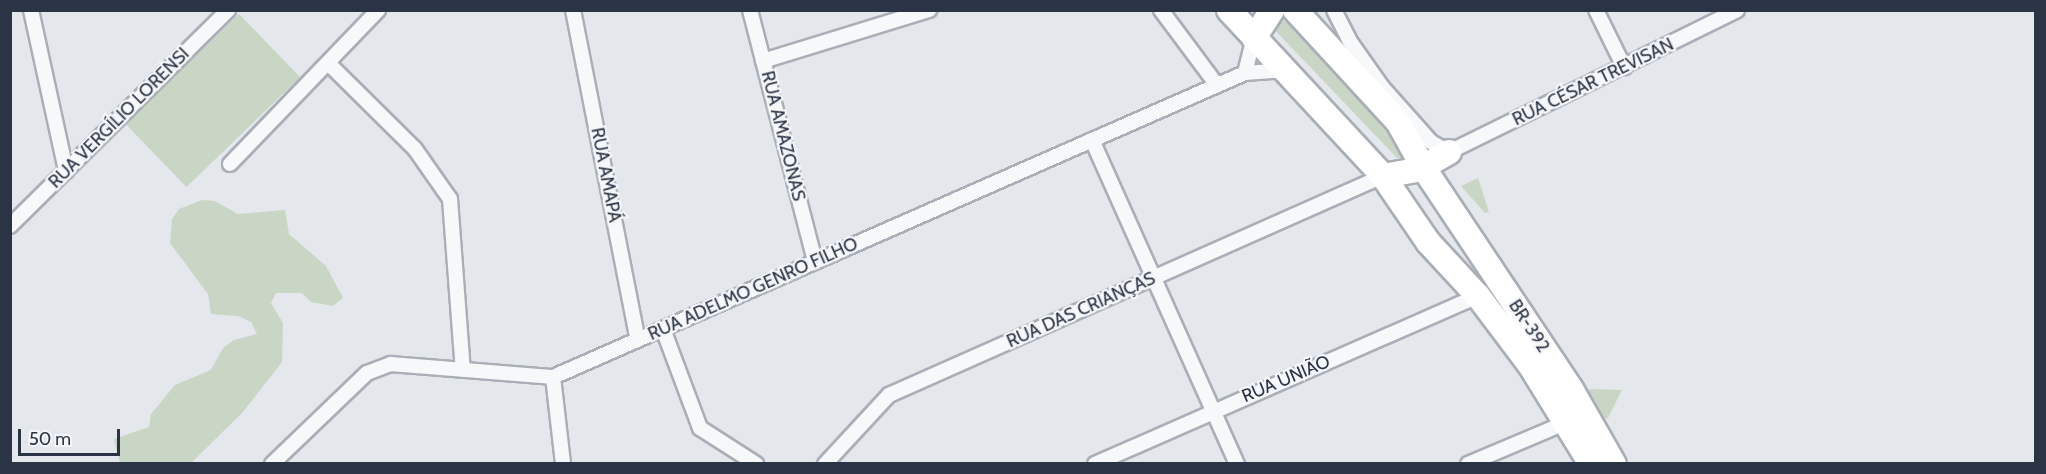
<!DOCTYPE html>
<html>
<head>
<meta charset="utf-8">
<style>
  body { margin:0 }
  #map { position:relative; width:2046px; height:474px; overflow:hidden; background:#e4e7ec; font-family:Cabin,sans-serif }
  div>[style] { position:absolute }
  .green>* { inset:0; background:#c9d6c5; transform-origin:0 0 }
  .roads { filter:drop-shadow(2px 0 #a9aeb7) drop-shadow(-2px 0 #a9aeb7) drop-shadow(0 2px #a9aeb7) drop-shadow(0 -2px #a9aeb7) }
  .street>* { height:14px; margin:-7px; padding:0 7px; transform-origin:7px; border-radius:7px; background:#f7f8fa }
  .highway>* { height:24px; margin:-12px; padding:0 12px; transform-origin:12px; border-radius:12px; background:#fff }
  span { translate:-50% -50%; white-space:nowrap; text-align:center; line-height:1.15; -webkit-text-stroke:4.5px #f4f6f9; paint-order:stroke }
  .street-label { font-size:18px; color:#2b3445 }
  .frame { position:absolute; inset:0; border:12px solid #2b3445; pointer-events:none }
  .scale { position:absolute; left:18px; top:429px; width:102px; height:27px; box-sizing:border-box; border:3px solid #2b3445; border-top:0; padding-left:8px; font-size:18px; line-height:21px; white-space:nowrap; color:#2b3445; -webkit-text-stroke:4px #f4f6f9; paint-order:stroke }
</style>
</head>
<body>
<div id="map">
  <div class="green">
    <div style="left:239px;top:14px;width:88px;height:158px;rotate:46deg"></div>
    <div style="clip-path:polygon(1275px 19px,1288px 22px,1383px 117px,1407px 156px,1403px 159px,1397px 158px,1271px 26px)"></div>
    <div style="clip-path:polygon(1478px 178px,1489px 212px,1485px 213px,1461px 186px)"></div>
    <div style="clip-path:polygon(202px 200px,215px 201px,238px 214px,285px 210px,289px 234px,326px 266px,343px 298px,333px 306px,311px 302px,302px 293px,276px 293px,271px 303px,283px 323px,282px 362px,242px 413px,191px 463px,120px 463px,114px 439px,149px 427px,151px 414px,175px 385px,211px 370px,223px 348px,234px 340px,257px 334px,251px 322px,238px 316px,211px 314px,208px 294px,170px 243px,172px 219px,179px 209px)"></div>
    <div style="clip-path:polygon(1591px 389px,1622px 390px,1608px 418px,1601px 420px,1586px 392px)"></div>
  </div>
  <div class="roads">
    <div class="street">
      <div style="left:31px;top:10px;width:165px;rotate:77.7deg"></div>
      <div style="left:573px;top:10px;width:336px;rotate:78.9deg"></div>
      <div style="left:750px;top:10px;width:260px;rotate:75.5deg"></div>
      <div style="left:1161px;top:10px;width:94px;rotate:53.3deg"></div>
      <div style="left:1334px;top:10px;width:34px;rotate:63deg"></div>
      <div style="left:1349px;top:40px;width:57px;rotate:54.9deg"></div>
      <div style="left:1382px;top:87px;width:74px;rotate:48.3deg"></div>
      <div style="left:1431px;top:142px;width:21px;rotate:29deg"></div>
      <div style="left:1449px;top:152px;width:321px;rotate:-26.2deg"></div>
      <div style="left:1596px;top:10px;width:64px;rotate:63.8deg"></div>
      <div style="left:763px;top:61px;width:174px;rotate:-17.1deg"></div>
      <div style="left:328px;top:63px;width:122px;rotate:44.7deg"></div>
      <div style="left:415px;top:149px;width:61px;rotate:55deg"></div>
      <div style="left:450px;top:199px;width:171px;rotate:85.7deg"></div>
      <div style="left:1245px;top:73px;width:36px;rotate:-76deg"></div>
      <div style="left:1092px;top:140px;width:355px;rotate:65.9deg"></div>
      <div style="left:230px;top:164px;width:214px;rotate:-46.1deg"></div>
      <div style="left:10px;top:226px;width:307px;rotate:-44.7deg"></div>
      <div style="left:663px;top:329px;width:106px;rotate:69.5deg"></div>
      <div style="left:700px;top:428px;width:67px;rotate:32.7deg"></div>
      <div style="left:553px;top:377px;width:88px;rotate:83.4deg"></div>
      <div style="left:272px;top:464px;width:132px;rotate:-43.8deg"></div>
      <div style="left:367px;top:373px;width:26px;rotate:-21deg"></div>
      <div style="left:391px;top:364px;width:163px;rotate:4.6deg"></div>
      <div style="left:553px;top:377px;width:756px;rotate:-23.72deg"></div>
      <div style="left:1245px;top:73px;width:41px;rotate:-4.2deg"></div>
      <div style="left:825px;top:464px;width:94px;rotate:-47.2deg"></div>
      <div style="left:889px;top:395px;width:540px;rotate:-23.91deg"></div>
      <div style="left:1095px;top:464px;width:418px;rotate:-23.7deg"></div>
      <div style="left:1468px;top:464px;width:105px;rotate:-22.9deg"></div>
    </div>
    <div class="highway">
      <div style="left:1229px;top:10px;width:226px;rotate:47.1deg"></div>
      <div style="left:1383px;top:176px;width:80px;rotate:55.7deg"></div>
      <div style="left:1428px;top:242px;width:74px;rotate:47.2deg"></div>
      <div style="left:1478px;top:296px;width:86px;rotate:53deg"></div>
      <div style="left:1530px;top:365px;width:116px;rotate:58.4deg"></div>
      <div style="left:1295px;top:10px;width:152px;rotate:47.4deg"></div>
      <div style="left:1398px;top:122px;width:51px;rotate:60.9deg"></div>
      <div style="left:1423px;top:167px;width:267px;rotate:56.3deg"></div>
      <div style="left:1571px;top:389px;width:86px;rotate:60.2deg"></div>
      <div style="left:1254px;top:38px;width:33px;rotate:-57deg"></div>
      <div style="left:1383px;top:176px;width:36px;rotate:-10deg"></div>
      <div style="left:1418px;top:170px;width:36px;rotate:-30deg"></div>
    </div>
  </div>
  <div class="street-label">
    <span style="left:1593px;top:82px;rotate:-26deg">RUA CÉSAR TREVISAN</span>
    <span style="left:119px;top:118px;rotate:-45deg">RUA VERGÍLIO LORENSI</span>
    <span style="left:783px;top:136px;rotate:76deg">RUA AMAZONAS</span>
    <span style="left:606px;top:175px;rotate:79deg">RUA AMAPÁ</span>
    <span style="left:753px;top:289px;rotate:-24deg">RUA ADELMO GENRO FILHO</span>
    <span style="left:1081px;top:310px;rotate:-24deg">RUA DAS CRIANÇAS</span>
    <span style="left:1529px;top:326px;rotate:57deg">BR-392</span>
    <span style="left:1286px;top:379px;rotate:-23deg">RUA UNIÃO</span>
  </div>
  <div class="frame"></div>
  <div class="scale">50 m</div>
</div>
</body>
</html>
